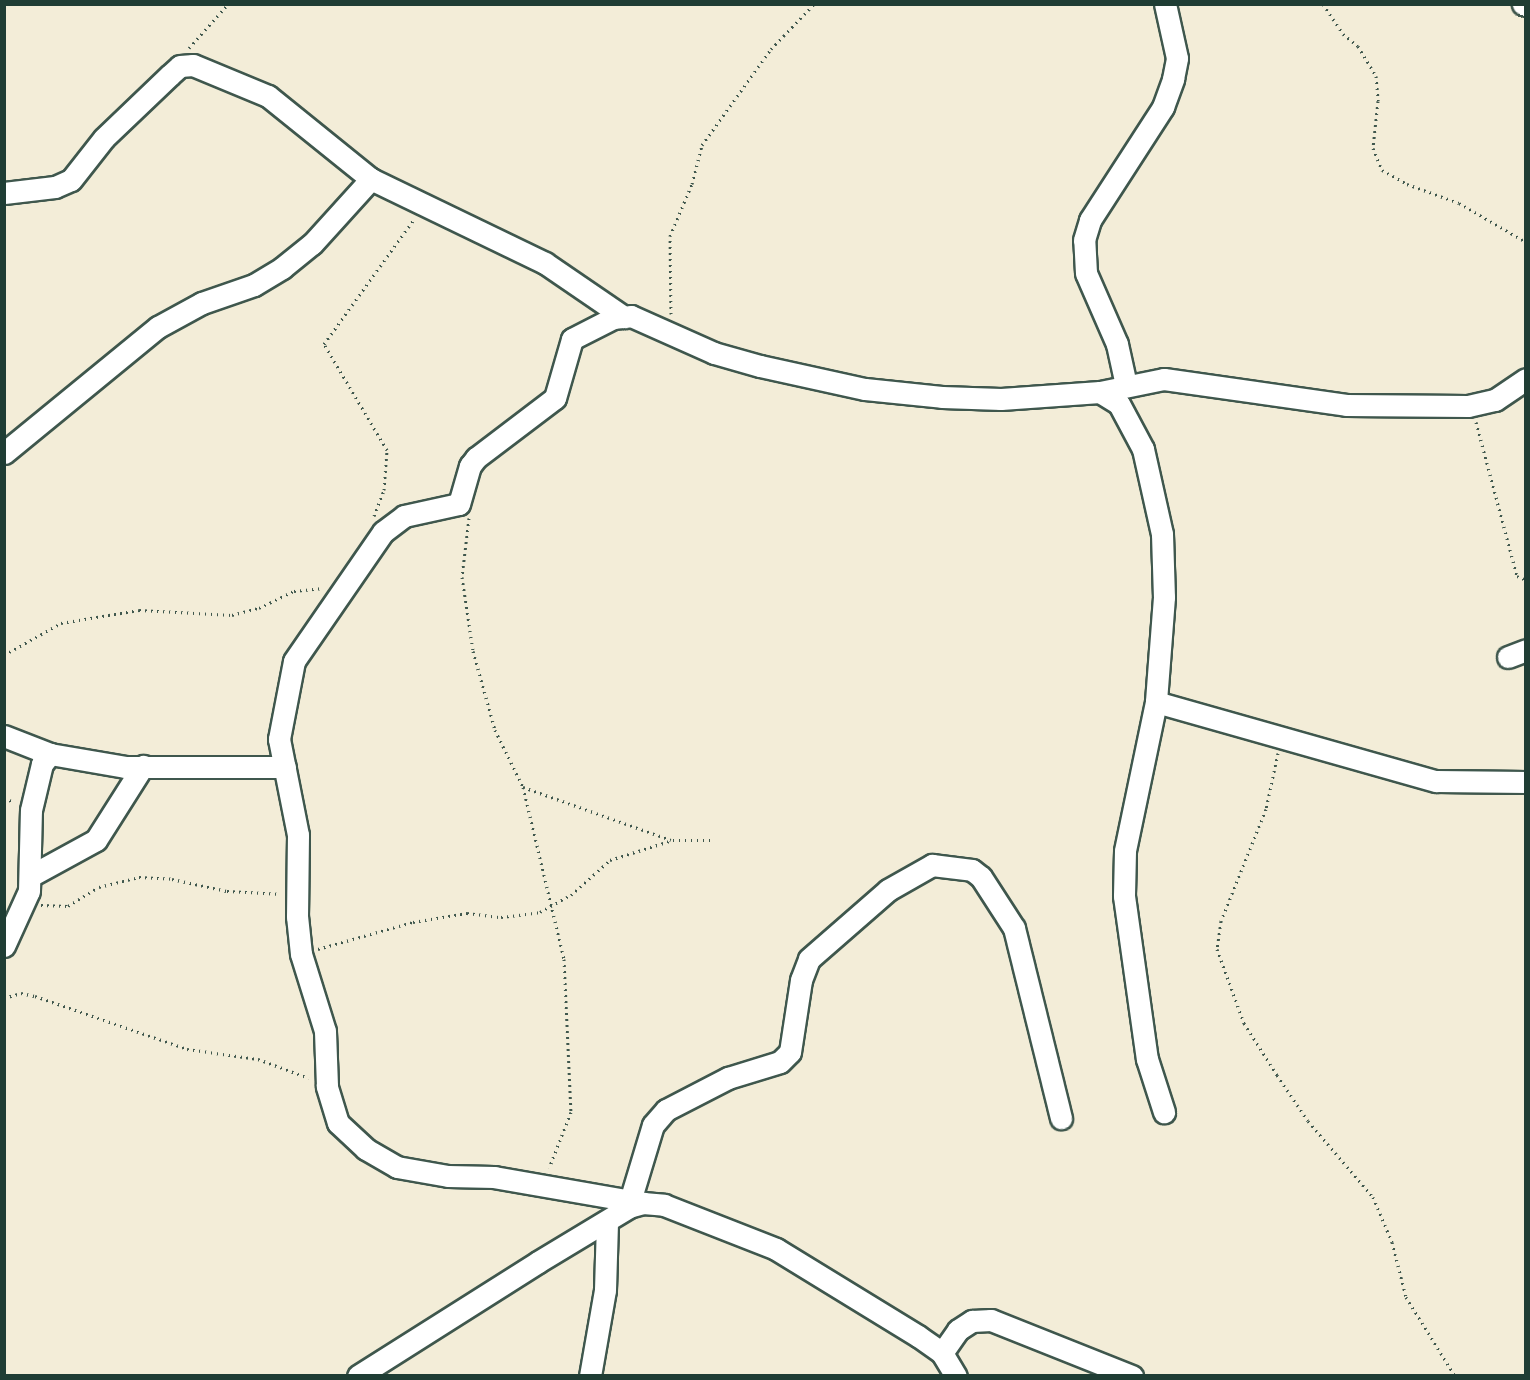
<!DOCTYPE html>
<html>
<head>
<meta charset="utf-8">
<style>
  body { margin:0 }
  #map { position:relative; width:1530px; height:1380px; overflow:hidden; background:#f3edd8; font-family:Vollkorn,serif }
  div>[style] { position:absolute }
  .path>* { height:3px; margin-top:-1.5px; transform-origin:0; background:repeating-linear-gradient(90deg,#3f574d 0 1.5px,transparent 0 6px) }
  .roads { filter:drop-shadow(2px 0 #3f574d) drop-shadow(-2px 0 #3f574d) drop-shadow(0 2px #3f574d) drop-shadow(0 -2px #3f574d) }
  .minor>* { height:21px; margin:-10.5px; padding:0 10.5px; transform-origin:10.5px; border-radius:10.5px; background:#fff }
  span { translate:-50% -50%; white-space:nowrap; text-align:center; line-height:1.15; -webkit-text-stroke:6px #fff; paint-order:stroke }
  .frame { position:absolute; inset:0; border:6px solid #1f3d34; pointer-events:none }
</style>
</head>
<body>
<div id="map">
  <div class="path">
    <div style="left:1323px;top:4px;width:36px;rotate:56deg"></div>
    <div style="left:1343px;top:34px;width:19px;rotate:39deg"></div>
    <div style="left:1358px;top:46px;width:35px;rotate:59deg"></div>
    <div style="left:1376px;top:76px;width:25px;rotate:85deg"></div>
    <div style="left:1378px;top:101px;width:47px;rotate:96.1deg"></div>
    <div style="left:1373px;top:148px;width:24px;rotate:68deg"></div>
    <div style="left:1382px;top:170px;width:29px;rotate:29deg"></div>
    <div style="left:1407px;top:184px;width:55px;rotate:20.1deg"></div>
    <div style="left:1459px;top:203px;width:78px;rotate:30.2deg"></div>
    <div style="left:189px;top:48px;width:59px;rotate:-48.4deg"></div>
    <div style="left:671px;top:314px;width:78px;rotate:-90.7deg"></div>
    <div style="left:670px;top:236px;width:56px;rotate:-67.1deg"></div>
    <div style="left:692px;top:184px;width:40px;rotate:-75.6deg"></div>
    <div style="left:702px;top:145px;width:118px;rotate:-54.3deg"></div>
    <div style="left:771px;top:49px;width:62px;rotate:-46.3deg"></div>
    <div style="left:1476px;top:422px;width:159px;rotate:75.1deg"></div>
    <div style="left:1517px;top:576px;width:10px;rotate:24deg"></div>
    <div style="left:374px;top:516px;width:28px;rotate:-69deg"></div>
    <div style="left:384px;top:490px;width:40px;rotate:-85.7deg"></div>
    <div style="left:387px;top:450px;width:123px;rotate:-120.7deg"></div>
    <div style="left:324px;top:344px;width:155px;rotate:-54.2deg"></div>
    <div style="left:469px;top:518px;width:59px;rotate:96.8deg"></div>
    <div style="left:462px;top:577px;width:75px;rotate:81.5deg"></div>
    <div style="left:473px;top:651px;width:82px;rotate:74.4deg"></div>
    <div style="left:495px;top:730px;width:64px;rotate:63.8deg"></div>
    <div style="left:523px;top:787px;width:177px;rotate:76.6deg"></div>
    <div style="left:564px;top:959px;width:153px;rotate:87.4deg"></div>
    <div style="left:571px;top:1112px;width:60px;rotate:111.4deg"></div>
    <div style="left:4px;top:655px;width:65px;rotate:-29.3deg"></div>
    <div style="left:61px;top:623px;width:79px;rotate:-9.5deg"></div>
    <div style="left:139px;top:610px;width:93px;rotate:3.1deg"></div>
    <div style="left:232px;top:615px;width:28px;rotate:-15deg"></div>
    <div style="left:259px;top:608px;width:39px;rotate:-26deg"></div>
    <div style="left:294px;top:591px;width:29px;rotate:-6deg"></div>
    <div style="left:1278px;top:753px;width:57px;rotate:102.1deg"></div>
    <div style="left:1266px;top:809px;width:121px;rotate:111.9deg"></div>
    <div style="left:1221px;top:921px;width:28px;rotate:98deg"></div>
    <div style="left:1217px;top:949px;width:79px;rotate:70deg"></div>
    <div style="left:1244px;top:1023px;width:62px;rotate:57.6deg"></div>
    <div style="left:1277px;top:1075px;width:55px;rotate:56deg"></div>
    <div style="left:1308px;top:1121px;width:100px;rotate:49.5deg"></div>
    <div style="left:1373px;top:1197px;width:49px;rotate:67.1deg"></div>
    <div style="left:1392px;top:1242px;width:57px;rotate:75.7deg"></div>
    <div style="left:1406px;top:1297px;width:93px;rotate:58.2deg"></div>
    <div style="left:523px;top:787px;width:157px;rotate:19.7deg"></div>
    <div style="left:4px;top:798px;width:11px;rotate:22deg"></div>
    <div style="left:41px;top:905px;width:27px;rotate:2deg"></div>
    <div style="left:68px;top:906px;width:36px;rotate:-32deg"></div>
    <div style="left:99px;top:887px;width:41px;rotate:-14deg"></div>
    <div style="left:139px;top:877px;width:33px;rotate:3deg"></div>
    <div style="left:172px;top:879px;width:56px;rotate:12.3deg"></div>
    <div style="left:227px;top:891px;width:54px;rotate:3.2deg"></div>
    <div style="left:318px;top:949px;width:99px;rotate:-15.9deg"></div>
    <div style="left:413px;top:922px;width:55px;rotate:-9.5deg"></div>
    <div style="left:467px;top:913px;width:34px;rotate:7deg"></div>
    <div style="left:501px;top:917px;width:39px;rotate:-7deg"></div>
    <div style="left:540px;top:912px;width:35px;rotate:-29deg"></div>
    <div style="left:571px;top:895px;width:52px;rotate:-41.9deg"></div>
    <div style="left:610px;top:860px;width:66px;rotate:-17.6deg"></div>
    <div style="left:673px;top:840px;width:39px"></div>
    <div style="left:4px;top:998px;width:18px;rotate:-16deg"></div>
    <div style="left:21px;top:993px;width:14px;rotate:12deg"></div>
    <div style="left:35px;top:996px;width:161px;rotate:19.2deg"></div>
    <div style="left:187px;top:1049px;width:72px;rotate:8deg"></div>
    <div style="left:258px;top:1059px;width:54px;rotate:20.4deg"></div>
  </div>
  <div class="roads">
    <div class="minor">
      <div style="left:1523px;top:4px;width:3px;rotate:18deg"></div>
      <div style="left:4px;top:193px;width:51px;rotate:-6.7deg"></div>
      <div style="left:55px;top:187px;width:17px;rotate:-24deg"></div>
      <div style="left:71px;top:180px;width:53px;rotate:-51.8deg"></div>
      <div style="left:104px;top:138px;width:91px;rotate:-43.7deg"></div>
      <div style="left:170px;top:75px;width:13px;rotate:-42deg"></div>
      <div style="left:180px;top:66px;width:13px;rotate:-4deg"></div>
      <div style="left:193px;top:65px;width:81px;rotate:22.5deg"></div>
      <div style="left:268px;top:96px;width:132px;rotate:38.9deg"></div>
      <div style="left:371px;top:179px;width:193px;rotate:25.8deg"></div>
      <div style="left:545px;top:263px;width:96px;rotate:34.4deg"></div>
      <div style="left:1126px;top:385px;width:42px;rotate:-102.4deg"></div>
      <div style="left:1117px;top:344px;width:77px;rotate:-113.6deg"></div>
      <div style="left:1086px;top:273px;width:33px;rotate:-93deg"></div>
      <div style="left:1084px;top:240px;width:21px;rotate:-73deg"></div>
      <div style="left:1090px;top:220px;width:135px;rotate:-57.1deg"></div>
      <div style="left:1163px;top:107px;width:30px;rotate:-70deg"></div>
      <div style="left:1173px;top:79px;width:21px;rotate:-79deg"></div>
      <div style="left:1177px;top:58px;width:55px;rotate:-102.5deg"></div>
      <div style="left:1100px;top:392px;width:22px;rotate:32deg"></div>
      <div style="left:1119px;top:404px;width:51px;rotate:61.9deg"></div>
      <div style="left:1143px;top:449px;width:87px;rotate:77.4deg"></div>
      <div style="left:1162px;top:534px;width:63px;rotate:88.2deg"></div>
      <div style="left:1164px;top:597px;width:105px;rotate:94.4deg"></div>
      <div style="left:1156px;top:702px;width:152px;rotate:101.8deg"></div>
      <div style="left:1125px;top:851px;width:45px;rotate:91.3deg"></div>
      <div style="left:1124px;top:896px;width:165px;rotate:82deg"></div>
      <div style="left:1147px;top:1059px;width:56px;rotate:72.2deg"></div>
      <div style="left:4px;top:453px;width:199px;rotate:-39.3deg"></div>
      <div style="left:158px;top:327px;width:50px;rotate:-28.6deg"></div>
      <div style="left:202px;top:303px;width:55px;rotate:-19.1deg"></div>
      <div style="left:254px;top:285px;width:33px;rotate:-31deg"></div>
      <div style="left:282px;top:268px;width:38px;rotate:-39deg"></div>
      <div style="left:312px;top:244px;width:88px;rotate:-47.8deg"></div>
      <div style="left:1508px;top:657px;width:19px;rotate:-21deg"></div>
      <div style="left:1156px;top:702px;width:291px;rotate:15.8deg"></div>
      <div style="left:1436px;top:781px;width:90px;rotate:0.6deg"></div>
      <div style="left:4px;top:736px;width:49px;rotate:21.4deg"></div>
      <div style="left:50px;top:754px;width:76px;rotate:9.8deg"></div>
      <div style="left:125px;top:767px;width:160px"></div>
      <div style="left:32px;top:875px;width:73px;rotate:-28.7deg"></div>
      <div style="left:96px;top:840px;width:88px;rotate:-57.6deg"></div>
      <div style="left:4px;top:946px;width:60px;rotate:-65.6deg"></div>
      <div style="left:29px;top:891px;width:81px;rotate:-88.6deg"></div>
      <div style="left:31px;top:810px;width:47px;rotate:-76.6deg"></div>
      <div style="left:42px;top:764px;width:13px;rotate:-51deg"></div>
      <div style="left:630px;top:1201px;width:79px;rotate:-73.2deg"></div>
      <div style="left:653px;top:1125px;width:20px;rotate:-49deg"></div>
      <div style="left:666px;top:1110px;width:70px;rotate:-27.3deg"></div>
      <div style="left:728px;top:1078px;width:54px;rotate:-17.1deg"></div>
      <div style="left:780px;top:1062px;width:14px;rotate:-45deg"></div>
      <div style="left:790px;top:1052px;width:73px;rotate:-81.3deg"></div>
      <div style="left:801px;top:980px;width:22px;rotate:-69deg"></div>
      <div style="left:809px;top:959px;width:105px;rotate:-41.1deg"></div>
      <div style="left:888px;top:890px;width:51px;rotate:-29.6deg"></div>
      <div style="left:932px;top:865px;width:40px;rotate:7.1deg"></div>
      <div style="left:972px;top:870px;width:11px;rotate:38deg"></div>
      <div style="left:981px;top:877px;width:61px;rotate:57.1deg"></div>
      <div style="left:1014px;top:928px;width:196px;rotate:76.1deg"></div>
      <div style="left:643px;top:1203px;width:151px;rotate:-170.1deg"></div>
      <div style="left:494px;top:1177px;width:46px;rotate:-178.8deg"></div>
      <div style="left:448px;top:1176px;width:52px;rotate:-170deg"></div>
      <div style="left:397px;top:1167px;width:36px;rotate:-150deg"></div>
      <div style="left:366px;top:1149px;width:38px;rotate:-137deg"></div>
      <div style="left:338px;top:1123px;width:39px;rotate:-107deg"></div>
      <div style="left:327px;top:1086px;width:55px;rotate:-92.1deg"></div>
      <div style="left:325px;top:1031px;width:81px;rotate:-107.3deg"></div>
      <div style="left:301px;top:954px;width:37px;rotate:-96deg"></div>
      <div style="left:297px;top:917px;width:82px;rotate:-89.3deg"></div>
      <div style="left:298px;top:835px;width:98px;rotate:-101.2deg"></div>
      <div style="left:279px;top:739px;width:79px;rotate:-79.1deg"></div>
      <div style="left:294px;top:661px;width:157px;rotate:-55.4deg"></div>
      <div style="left:383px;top:532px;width:26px;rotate:-37deg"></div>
      <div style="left:404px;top:516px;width:56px;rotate:-12.3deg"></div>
      <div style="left:459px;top:504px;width:40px;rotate:-74deg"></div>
      <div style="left:470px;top:466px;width:10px;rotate:-53deg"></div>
      <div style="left:476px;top:458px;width:99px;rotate:-37.2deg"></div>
      <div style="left:555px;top:398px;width:61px;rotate:-73.9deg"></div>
      <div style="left:572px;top:339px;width:46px;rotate:-27.1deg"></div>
      <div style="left:613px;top:318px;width:18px;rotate:-6deg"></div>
      <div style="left:631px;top:316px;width:91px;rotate:24deg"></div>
      <div style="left:714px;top:353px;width:48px;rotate:15.8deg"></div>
      <div style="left:760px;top:366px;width:107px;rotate:12.4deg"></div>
      <div style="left:865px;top:389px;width:77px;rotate:5.9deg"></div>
      <div style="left:942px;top:397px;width:59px;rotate:1.9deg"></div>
      <div style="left:1001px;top:399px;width:99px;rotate:-4deg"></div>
      <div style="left:1100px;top:392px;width:65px;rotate:-11.5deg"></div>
      <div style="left:1164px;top:379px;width:184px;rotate:8.1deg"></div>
      <div style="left:1346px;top:405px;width:122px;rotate:0.5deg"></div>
      <div style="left:1468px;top:406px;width:28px;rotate:-13deg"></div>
      <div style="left:1495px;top:400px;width:37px;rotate:-34deg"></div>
      <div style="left:942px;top:1353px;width:28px;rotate:-55deg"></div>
      <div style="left:958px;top:1330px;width:17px;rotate:-33deg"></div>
      <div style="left:972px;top:1321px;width:19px;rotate:-3deg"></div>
      <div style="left:991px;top:1320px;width:152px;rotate:21.7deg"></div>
      <div style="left:358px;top:1376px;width:213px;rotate:-32.3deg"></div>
      <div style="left:538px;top:1262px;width:106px;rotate:-31.1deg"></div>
      <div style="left:629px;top:1207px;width:15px;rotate:-16deg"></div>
      <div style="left:643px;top:1203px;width:21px;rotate:5deg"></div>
      <div style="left:664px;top:1205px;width:120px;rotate:21.4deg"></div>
      <div style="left:776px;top:1249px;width:167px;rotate:31.5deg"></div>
      <div style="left:918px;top:1336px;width:29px;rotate:35deg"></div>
      <div style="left:942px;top:1353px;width:27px;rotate:59deg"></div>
      <div style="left:590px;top:1376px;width:87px;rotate:-80.1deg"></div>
      <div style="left:605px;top:1290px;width:67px;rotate:-88.3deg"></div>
    </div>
  </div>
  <div class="frame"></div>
</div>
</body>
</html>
